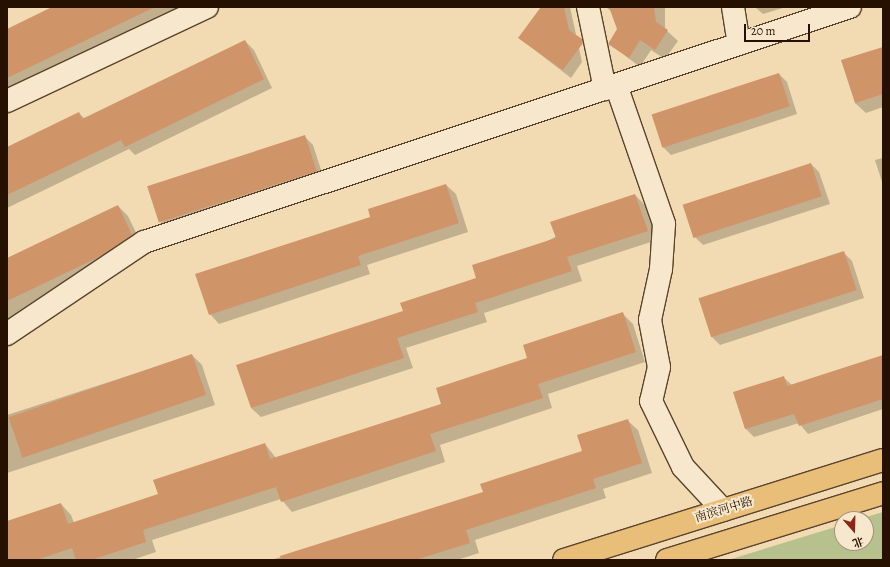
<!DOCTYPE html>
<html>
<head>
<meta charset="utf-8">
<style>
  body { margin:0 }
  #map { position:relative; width:890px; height:567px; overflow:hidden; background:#f2dbb2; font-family:Alegreya,"Noto Serif SC",serif }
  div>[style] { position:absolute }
  .green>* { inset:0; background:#b7c18e }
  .shadow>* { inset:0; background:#0003 }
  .building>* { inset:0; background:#d09469; transform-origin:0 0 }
  .roads { filter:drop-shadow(1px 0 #59432c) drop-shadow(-1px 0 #59432c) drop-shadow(0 1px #59432c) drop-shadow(0 -1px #59432c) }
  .minor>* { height:22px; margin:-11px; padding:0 11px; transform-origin:11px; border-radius:11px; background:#f7e8cd }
  .trunk>* { height:22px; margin:-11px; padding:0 11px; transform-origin:11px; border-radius:11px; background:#e9be79 }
  span { translate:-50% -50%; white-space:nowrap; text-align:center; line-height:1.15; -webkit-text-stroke:4px #f7e8cd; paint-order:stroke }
  .street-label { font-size:12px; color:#261000 }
  .frame { position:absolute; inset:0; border:8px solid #261000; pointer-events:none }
  .north { position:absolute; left:834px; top:511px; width:40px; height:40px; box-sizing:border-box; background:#f7e8cd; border:1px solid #a3927b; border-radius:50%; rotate:160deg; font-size:11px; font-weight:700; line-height:16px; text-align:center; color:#261000 }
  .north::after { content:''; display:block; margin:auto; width:14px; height:18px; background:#8f2418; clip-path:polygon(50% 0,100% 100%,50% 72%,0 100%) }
  .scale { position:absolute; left:744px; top:24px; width:66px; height:18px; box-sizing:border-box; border:2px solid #261000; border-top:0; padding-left:5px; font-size:12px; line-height:14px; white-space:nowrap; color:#261000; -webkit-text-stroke:3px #f7e8cd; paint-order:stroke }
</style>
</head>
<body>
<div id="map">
  <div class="green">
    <div style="clip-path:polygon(883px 512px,883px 560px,728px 560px,842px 525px,842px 543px,866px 543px,866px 519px,860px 519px)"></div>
  </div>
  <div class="shadow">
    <div style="clip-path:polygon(57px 7px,191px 7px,7px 94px,7px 31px)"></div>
    <div style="clip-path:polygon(541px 7px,570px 7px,582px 62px,571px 78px,519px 38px)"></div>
    <div style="clip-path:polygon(606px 7px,665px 7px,665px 29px,678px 41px,665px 59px,651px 50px,640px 67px,610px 44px,618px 29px,612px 12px)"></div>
    <div style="clip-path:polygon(755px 7px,786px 7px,763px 14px)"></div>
    <div style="clip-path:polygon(245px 41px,254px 50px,272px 88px,135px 155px,129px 149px,7px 208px,7px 148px,79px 113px,85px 119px)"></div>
    <div style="clip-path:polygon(883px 48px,883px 107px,866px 113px,855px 103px)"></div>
    <div style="clip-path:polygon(779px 74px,787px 82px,797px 114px,671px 155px,663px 147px)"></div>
    <div style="clip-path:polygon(305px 137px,313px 145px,324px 179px,168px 231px,160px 223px)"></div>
    <div style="clip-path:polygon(883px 158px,883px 185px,875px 160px)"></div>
    <div style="clip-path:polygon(811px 164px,819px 172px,830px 204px,703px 245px,695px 237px)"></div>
    <div style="clip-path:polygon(446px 185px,456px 194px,468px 232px,367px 265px,370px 274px,219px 324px,210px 314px,371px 217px)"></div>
    <div style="clip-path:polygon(635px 195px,645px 205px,657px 240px,577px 266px,582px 281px,484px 313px,487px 322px,406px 348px,413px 368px,261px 417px,251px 408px,404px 311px,477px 278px)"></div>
    <div style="clip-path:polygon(118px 206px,128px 216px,142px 245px,113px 265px,27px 306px,31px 316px,7px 328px,7px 259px)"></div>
    <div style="clip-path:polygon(844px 253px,852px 261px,864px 298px,720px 345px,712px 337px)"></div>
    <div style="clip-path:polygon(622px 313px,633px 324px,645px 362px,548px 394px,552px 408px,440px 445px,445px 462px,292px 512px,281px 499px,152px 540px,156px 552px,132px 560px,7px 560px,7px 522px,61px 504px,71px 515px,74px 523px,159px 495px,265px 444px,276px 458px,442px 404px)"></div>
    <div style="clip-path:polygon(192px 355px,202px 365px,215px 405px,7px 473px,7px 415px)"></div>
    <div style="clip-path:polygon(883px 356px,883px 409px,808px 434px,799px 423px,754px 437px,746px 429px,734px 393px,783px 377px,792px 385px)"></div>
    <div style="clip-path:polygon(627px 420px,638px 430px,652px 473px,603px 489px,606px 498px,475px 540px,479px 553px,457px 560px,271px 560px,484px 493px,583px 451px)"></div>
  </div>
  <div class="building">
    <div style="clip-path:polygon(52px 7px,155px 7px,7px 78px,7px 29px)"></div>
    <div style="clip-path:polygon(541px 7px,564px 7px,569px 30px,582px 39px,583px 43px,563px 70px,518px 38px)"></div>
    <div style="clip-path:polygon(609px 7px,654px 7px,656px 22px,668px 30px,655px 50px,640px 40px,629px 58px,608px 44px,617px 29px)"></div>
    <div style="clip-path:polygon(245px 40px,264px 79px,125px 147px,121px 140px,7px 195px,7px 147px,79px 112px,82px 119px)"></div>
    <div style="clip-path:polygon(883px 47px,883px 94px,855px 103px,841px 60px)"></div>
    <div style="left:779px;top:73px;width:35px;height:134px;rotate:72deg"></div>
    <div style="left:305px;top:135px;width:38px;height:166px;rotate:72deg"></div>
    <div style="left:811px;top:163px;width:35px;height:135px;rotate:72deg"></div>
    <div style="clip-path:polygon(446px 184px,459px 223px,358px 256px,361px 265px,209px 315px,195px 274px,370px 217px,368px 209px)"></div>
    <div style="clip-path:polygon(635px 194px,648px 231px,567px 257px,572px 271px,475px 303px,478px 312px,397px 338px,404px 358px,251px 408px,236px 365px,403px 311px,400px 303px,476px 278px,472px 265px,556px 238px,550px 222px)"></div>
    <div style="clip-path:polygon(118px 205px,132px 235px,103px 255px,7px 301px,7px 258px)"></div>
    <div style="left:844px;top:251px;width:41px;height:153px;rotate:72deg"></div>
    <div style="clip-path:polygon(623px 312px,636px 352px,538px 384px,543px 398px,430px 434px,436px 451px,281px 502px,276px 487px,143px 530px,146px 542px,91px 560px,76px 560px,72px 548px,36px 560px,7px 560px,7px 521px,61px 503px,68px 524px,158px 494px,153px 480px,265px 443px,270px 459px,441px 404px,436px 388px,527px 358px,523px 345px)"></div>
    <div style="left:192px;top:354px;width:43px;height:194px;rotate:71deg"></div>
    <div style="clip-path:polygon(883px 355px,883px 399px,799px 426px,794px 414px,745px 429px,733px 392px,784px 376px,787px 386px)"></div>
    <div style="clip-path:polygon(628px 419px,642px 463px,593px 479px,596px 488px,466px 530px,470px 543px,415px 560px,281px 560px,280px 556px,483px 492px,480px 484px,582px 451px,577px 435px)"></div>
  </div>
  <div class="roads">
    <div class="minor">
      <div style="left:588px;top:7px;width:84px;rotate:78.3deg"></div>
      <div style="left:733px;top:7px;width:37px;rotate:81deg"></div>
      <div style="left:616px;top:85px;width:147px;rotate:70.9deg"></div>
      <div style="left:664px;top:224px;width:45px;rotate:93.8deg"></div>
      <div style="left:661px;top:269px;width:52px;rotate:102.2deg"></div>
      <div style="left:650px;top:320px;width:48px;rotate:79.2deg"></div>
      <div style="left:659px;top:367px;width:35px;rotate:103deg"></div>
      <div style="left:651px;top:401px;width:73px;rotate:64.1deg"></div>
      <div style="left:683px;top:467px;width:59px;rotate:47.1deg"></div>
      <div style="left:7px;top:101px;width:221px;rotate:-25.2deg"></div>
      <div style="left:7px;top:334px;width:165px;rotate:-33.9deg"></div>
      <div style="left:144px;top:242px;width:744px;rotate:-18.41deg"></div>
    </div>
    <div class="trunk">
      <div style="left:564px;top:560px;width:334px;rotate:-17.4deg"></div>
      <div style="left:667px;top:560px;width:226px;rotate:-17.2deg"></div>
    </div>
  </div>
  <div class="street-label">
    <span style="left:724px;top:510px;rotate:-17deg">南滨河中路</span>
  </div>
  <div class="frame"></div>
  <div class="north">北</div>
  <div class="scale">20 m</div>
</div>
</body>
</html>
